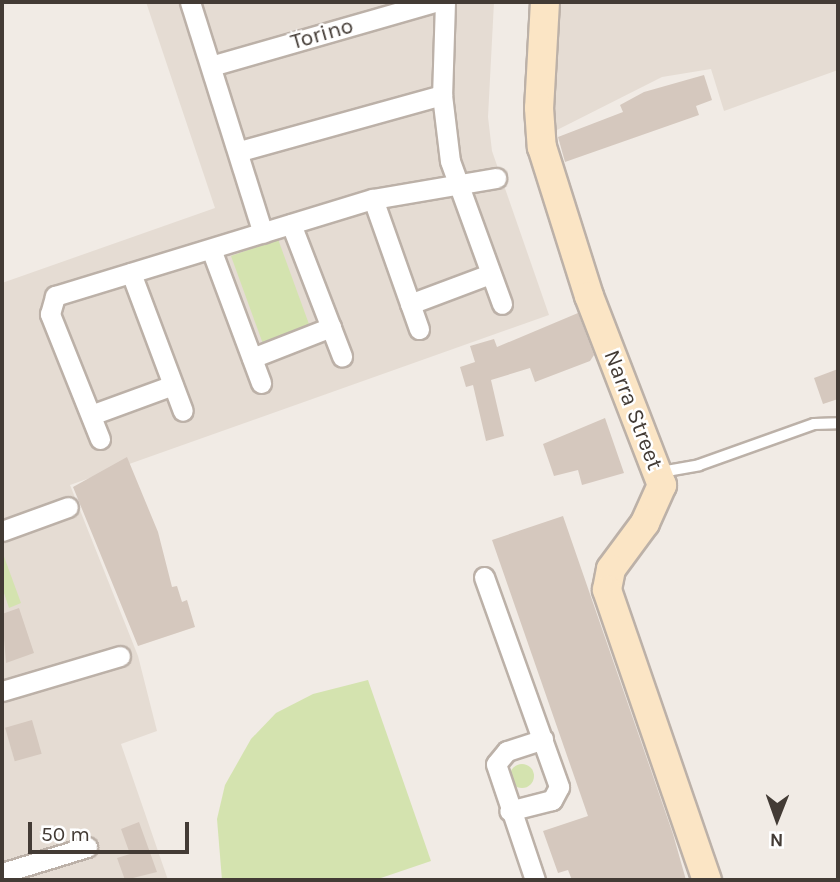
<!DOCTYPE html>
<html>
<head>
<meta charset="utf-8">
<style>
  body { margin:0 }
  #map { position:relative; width:840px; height:882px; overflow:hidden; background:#f1ebe5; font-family:Karla,sans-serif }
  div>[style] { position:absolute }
  .residential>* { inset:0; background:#e5dcd3 }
  .green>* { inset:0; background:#d4e3af; transform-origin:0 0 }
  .round { border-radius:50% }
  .building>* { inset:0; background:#d5c8be; transform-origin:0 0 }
  .roads { filter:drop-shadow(2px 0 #bcb1a8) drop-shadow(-2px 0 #bcb1a8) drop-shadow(0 2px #bcb1a8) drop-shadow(0 -2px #bcb1a8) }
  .lane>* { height:10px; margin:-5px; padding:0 5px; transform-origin:5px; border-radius:5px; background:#fff }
  .street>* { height:19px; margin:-9.5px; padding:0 9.5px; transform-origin:9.5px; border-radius:9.5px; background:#fff }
  .secondary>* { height:28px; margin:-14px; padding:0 14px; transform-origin:14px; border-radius:14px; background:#fbe5c5 }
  span { translate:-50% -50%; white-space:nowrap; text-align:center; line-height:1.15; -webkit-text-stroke:5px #fff; paint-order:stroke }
  .street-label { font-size:23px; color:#433b35 }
  .frame { position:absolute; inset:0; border:4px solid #433b35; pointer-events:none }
  .north { position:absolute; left:742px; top:784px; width:70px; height:70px; -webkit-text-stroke:5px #fff; paint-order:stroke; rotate:181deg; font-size:19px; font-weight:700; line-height:28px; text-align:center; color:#433b35 }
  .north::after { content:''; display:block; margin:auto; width:24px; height:32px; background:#433b35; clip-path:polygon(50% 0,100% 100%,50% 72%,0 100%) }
  .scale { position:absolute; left:28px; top:822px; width:161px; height:32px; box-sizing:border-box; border:4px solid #433b35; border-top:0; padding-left:9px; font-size:21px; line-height:24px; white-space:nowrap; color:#433b35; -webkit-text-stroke:5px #fff; paint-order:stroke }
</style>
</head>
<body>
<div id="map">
  <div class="residential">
    <div style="clip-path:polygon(146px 2px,494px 2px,488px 117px,492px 151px,549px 315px,70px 485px,138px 656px,157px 731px,121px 744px,168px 880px,2px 880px,2px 283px,215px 208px)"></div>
    <div style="clip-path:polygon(559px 2px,838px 2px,838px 70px,724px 111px,711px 69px,662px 77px,553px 132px)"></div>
  </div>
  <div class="green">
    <div style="left:278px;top:239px;width:95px;height:50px;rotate:70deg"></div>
    <div style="clip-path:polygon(2px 551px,21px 603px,9px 608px,2px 587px)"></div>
    <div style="clip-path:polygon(368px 680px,431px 861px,375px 880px,222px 880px,217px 819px,225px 785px,251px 739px,276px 713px,313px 694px)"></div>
    <div class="round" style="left:510px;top:764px;width:24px;height:24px"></div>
  </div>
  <div class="building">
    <div style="clip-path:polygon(704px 75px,712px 100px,696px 106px,699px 115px,565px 162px,558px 137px,623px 112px,620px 105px,644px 92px)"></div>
    <div style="clip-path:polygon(578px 313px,594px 355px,590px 361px,535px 382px,530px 368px,491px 380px,504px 436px,486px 441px,473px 385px,466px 387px,460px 367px,475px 362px,470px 346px,494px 339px,497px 347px)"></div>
    <div style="clip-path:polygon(838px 369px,838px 399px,823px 404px,814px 378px)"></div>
    <div style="clip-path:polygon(605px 418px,624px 473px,582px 485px,578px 470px,554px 476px,543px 444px)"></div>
    <div style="clip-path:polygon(127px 457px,158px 532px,172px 587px,177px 586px,182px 602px,187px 600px,195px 627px,138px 646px,73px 487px)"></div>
    <div style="clip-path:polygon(563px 516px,673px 834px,686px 880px,572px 880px,568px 870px,558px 873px,543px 831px,588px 816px,492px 540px)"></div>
    <div style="clip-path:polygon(19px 608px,34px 653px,6px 663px,2px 614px)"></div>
    <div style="left:32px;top:720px;width:35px;height:28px;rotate:74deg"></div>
    <div style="clip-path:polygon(139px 822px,157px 872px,125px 880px,117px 858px,130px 854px,121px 829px)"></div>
  </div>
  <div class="roads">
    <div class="lane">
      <div style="left:661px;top:472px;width:39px;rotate:-10deg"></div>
      <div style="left:699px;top:465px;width:122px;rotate:-19.6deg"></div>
      <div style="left:814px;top:424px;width:24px;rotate:-2deg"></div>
    </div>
    <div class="street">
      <div style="left:190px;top:2px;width:242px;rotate:72.5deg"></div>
      <div style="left:445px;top:2px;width:93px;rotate:91.8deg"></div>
      <div style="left:442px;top:95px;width:66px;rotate:83.1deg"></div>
      <div style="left:450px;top:161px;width:152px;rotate:70deg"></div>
      <div style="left:211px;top:66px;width:232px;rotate:-16deg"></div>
      <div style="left:240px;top:151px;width:210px;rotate:-15.5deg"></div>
      <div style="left:373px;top:199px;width:138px;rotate:70.5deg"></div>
      <div style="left:291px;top:224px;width:142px;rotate:68.9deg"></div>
      <div style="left:211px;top:249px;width:143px;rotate:69.5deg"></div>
      <div style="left:131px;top:273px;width:147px;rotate:69.4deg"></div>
      <div style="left:410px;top:304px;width:85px;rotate:-20.6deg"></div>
      <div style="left:252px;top:358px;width:85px;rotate:-21.4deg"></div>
      <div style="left:91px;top:415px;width:87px;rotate:-20.1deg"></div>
      <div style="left:100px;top:439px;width:135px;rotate:-111.8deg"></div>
      <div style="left:50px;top:314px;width:19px;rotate:-74deg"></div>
      <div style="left:55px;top:296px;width:332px;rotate:-17deg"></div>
      <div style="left:373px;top:199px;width:125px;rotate:-9.7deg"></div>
      <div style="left:2px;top:531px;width:70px;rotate:-20deg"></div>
      <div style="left:484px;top:577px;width:223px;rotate:70.3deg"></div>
      <div style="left:559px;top:787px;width:15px;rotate:118deg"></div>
      <div style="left:552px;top:800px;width:44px;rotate:165.7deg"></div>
      <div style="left:2px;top:691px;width:123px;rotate:-16.5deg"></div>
      <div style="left:2px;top:873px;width:89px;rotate:-17deg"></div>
      <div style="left:535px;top:880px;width:122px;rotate:-108.6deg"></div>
      <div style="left:496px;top:764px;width:17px;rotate:-50deg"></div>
      <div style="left:507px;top:751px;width:38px;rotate:-18deg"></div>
    </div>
    <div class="secondary">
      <div style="left:545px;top:2px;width:106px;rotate:93.2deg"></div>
      <div style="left:539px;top:108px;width:39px;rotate:86deg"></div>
      <div style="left:542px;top:147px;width:156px;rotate:72.5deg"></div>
      <div style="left:589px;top:296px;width:203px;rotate:68.9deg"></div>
      <div style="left:662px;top:485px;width:42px;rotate:114.1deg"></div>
      <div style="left:645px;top:523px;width:57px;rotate:126.5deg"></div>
      <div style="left:611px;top:569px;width:21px;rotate:101deg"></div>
      <div style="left:607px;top:590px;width:307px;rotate:71deg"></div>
    </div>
  </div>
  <div class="street-label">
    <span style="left:322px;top:34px;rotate:-16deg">Torino</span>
    <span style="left:633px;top:410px;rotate:69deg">Narra Street</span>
  </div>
  <div class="frame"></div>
  <div class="north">N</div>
  <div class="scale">50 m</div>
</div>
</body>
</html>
